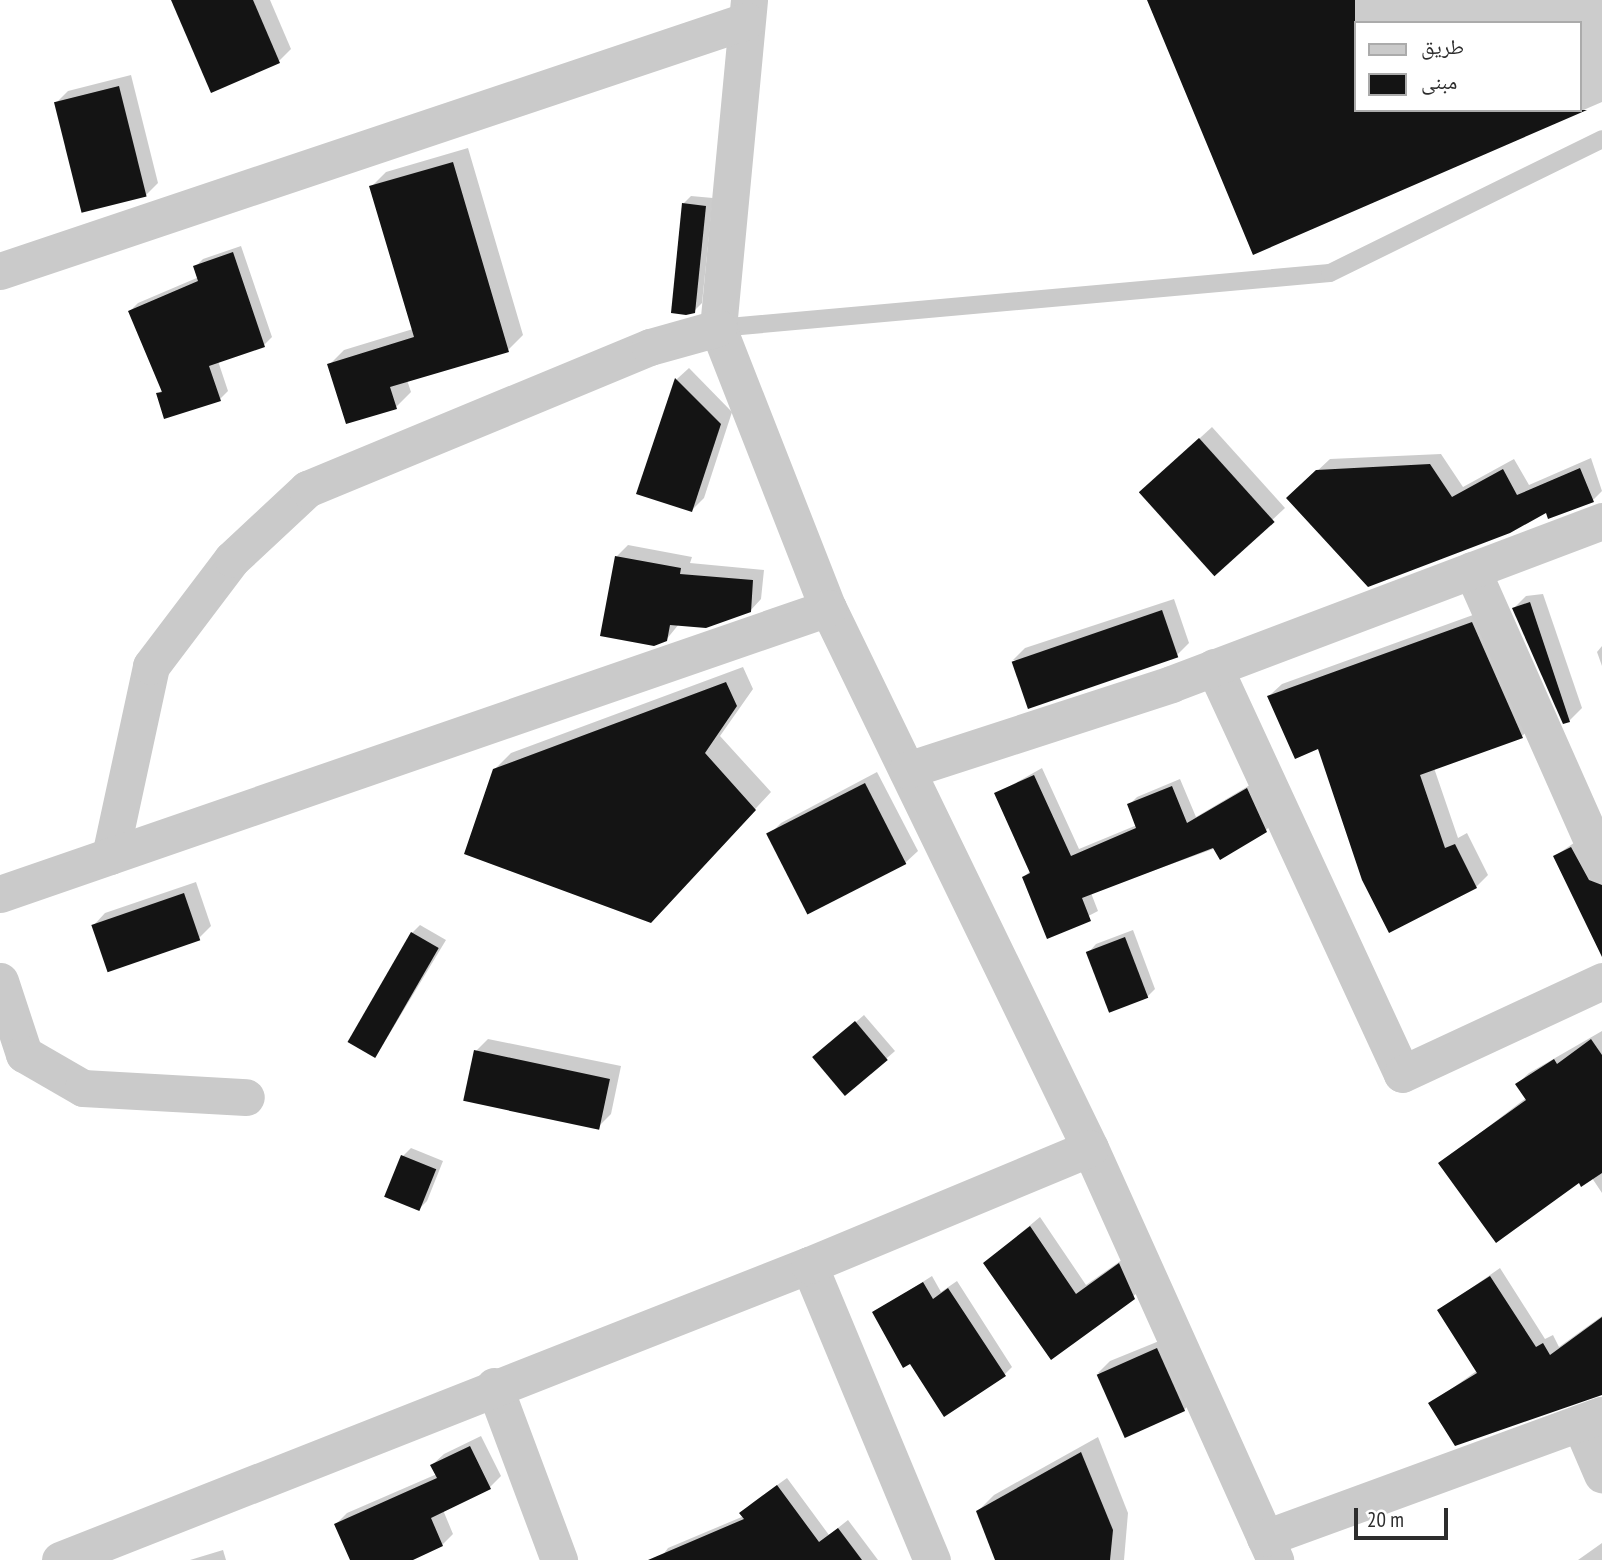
<!DOCTYPE html>
<html>
<head>
<meta charset="utf-8">
<style>
  body { margin:0 }
  #map { position:relative; width:1602px; height:1560px; overflow:hidden; background:#fff; font-family:"PT Sans Narrow","Noto Naskh Arabic",sans-serif }
  div>[style] { position:absolute }
  .shadow>* { inset:0; background:#0003 }
  .building>* { inset:0; background:#141414; transform-origin:0 0 }
  .lane>* { height:18px; margin:-9px; padding:0 9px; transform-origin:9px; border-radius:9px; background:#cacaca }
  .street>* { height:37px; margin:-18.5px; padding:0 18.5px; transform-origin:18.5px; border-radius:18.5px; background:#cacaca }
  span { translate:-50% -50%; white-space:nowrap; text-align:center; line-height:1.15; -webkit-text-stroke:7px #fff; paint-order:stroke }
  .legend { position:absolute; left:1354px; top:21px; width:228px; height:91px; box-sizing:border-box; background:#fff; border:2px solid #ababab; margin:0; padding:9px 12px; list-style:none; font-size:21px; color:#2d2d2d }
  .legend li { display:flex; align-items:center; gap:14px; height:35px }
  .legend b { width:35px; border:2px solid #ababab }
  .scale { position:absolute; left:1354px; top:1508px; width:94px; height:32px; box-sizing:border-box; border:4px solid #2d2d2d; border-top:0; padding-left:9px; font-size:21px; line-height:24px; white-space:nowrap; color:#2d2d2d; -webkit-text-stroke:5px #fff; paint-order:stroke }
</style>
</head>
<body>
<div id="map">
  <div class="shadow">
    <div style="clip-path:polygon(173px 0,270px 0,291px 49px,279px 61px)"></div>
    <div style="clip-path:polygon(evenodd,1149px 0,1602px 0,1602px 102px,1254px 253px,1149px 0,1355px 23px,1579px 23px,1579px 110px,1355px 110px,1355px 23px)"></div>
    <div style="clip-path:polygon(131px 75px,158px 183px,146px 195px,56px 103px,68px 91px)"></div>
    <div style="clip-path:polygon(468px 148px,523px 335px,508px 350px,407px 380px,411px 392px,396px 407px,329px 365px,344px 350px,413px 329px,371px 187px,386px 172px)"></div>
    <div style="clip-path:polygon(691px 196px,713px 198px,702px 303px,694px 311px,683px 204px)"></div>
    <div style="clip-path:polygon(241px 246px,272px 337px,264px 345px,218px 361px,228px 391px,220px 399px,158px 394px,163px 389px,130px 311px,138px 303px,199px 277px,195px 267px,203px 259px)"></div>
    <div style="clip-path:polygon(689px 368px,732px 412px,704px 498px,692px 510px,638px 493px,677px 379px)"></div>
    <div style="clip-path:polygon(1212px 427px,1285px 508px,1214px 574px,1153px 481px)"></div>
    <div style="clip-path:polygon(1441px 454px,1463px 487px,1514px 459px,1529px 485px,1591px 458px,1602px 491px,1593px 500px,1547px 510px,1300px 487px,1330px 459px)"></div>
    <div style="clip-path:polygon(628px 545px,692px 557px,690px 563px,764px 570px,761px 599px,750px 611px,679px 624px,666px 640px,617px 556px)"></div>
    <div style="clip-path:polygon(1543px 594px,1582px 708px,1569px 721px,1514px 608px,1526px 596px)"></div>
    <div style="clip-path:polygon(1174px 599px,1189px 643px,1177px 655px,1013px 660px,1025px 648px)"></div>
    <div style="clip-path:polygon(1484px 611px,1535px 724px,1522px 736px,1434px 768px,1458px 838px,1467px 833px,1488px 875px,1476px 887px,1269px 696px,1282px 684px)"></div>
    <div style="clip-path:polygon(1602px 646px,1602px 666px,1597px 652px)"></div>
    <div style="clip-path:polygon(743px 667px,753px 689px,720px 736px,771px 792px,667px 904px,494px 770px,511px 753px)"></div>
    <div style="clip-path:polygon(1042px 768px,1079px 849px,1137px 825px,1129px 805px,1137px 797px,1180px 779px,1196px 817px,1255px 782px,1274px 822px,1266px 830px,1091px 893px,1098px 911px,1048px 937px,1024px 877px,1031px 870px,996px 794px)"></div>
    <div style="clip-path:polygon(877px 772px,918px 851px,905px 863px,769px 835px,781px 823px)"></div>
    <div style="clip-path:polygon(1584px 836px,1602px 869px,1602px 953px,1555px 856px)"></div>
    <div style="clip-path:polygon(196px 882px,211px 926px,199px 938px,93px 926px,105px 913px)"></div>
    <div style="clip-path:polygon(420px 925px,446px 940px,376px 1056px,412px 933px)"></div>
    <div style="clip-path:polygon(1133px 930px,1155px 989px,1147px 997px,1089px 952px,1096px 944px)"></div>
    <div style="clip-path:polygon(864px 1015px,895px 1051px,846px 1094px,824px 1050px)"></div>
    <div style="clip-path:polygon(1602px 1031px,1602px 1193px,1592px 1178px,1579px 1181px,1441px 1163px,1526px 1098px,1517px 1084px,1529px 1073px)"></div>
    <div style="clip-path:polygon(488px 1039px,621px 1066px,611px 1114px,598px 1127px,476px 1051px)"></div>
    <div style="clip-path:polygon(411px 1148px,443px 1161px,427px 1201px,419px 1209px,403px 1156px)"></div>
    <div style="clip-path:polygon(1040px 1217px,1086px 1285px,1129px 1255px,1144px 1288px,1051px 1357px,985px 1263px)"></div>
    <div style="clip-path:polygon(1500px 1268px,1545px 1339px,1553px 1335px,1559px 1347px,1602px 1316px,1602px 1393px,1430px 1404px,1478px 1370px,1440px 1310px)"></div>
    <div style="clip-path:polygon(932px 1276px,941px 1292px,957px 1281px,1012px 1367px,1004px 1375px,874px 1313px)"></div>
    <div style="clip-path:polygon(1169px 1337px,1196px 1397px,1184px 1410px,1098px 1373px,1110px 1361px)"></div>
    <div style="clip-path:polygon(481px 1436px,501px 1476px,490px 1487px,443px 1510px,453px 1534px,442px 1545px,408px 1560px,352px 1560px,336px 1524px,347px 1513px,437px 1474px,432px 1465px,444px 1454px)"></div>
    <div style="clip-path:polygon(1098px 1437px,1128px 1513px,1124px 1560px,997px 1560px,978px 1511px,994px 1495px)"></div>
    <div style="clip-path:polygon(787px 1478px,829px 1535px,848px 1520px,878px 1560px,659px 1560px,668px 1548px,744px 1516px,751px 1504px)"></div>
    <div style="clip-path:polygon(1602px 1543px,1602px 1560px,1578px 1560px)"></div>
    <div style="clip-path:polygon(223px 1550px,226px 1560px,190px 1560px)"></div>
  </div>
  <div class="building">
    <div style="clip-path:polygon(171px 0,253px 0,280px 63px,211px 93px)"></div>
    <div style="clip-path:polygon(1147px 0,1355px 0,1355px 110px,1587px 110px,1253px 255px)"></div>
    <div style="left:119px;top:86px;width:114px;height:67px;rotate:76deg"></div>
    <div style="clip-path:polygon(453px 162px,509px 352px,390px 387px,397px 409px,346px 424px,327px 364px,414px 337px,369px 186px)"></div>
    <div style="clip-path:polygon(682px 203px,706px 206px,695px 313px,686px 315px,671px 313px)"></div>
    <div style="clip-path:polygon(233px 252px,265px 347px,209px 366px,221px 401px,164px 419px,156px 393px,162px 392px,128px 311px,198px 281px,193px 266px)"></div>
    <div style="clip-path:polygon(675px 378px,721px 424px,692px 512px,636px 494px)"></div>
    <div style="left:1199px;top:438px;width:113px;height:81px;rotate:48deg"></div>
    <div style="clip-path:polygon(1430px 464px,1452px 497px,1503px 469px,1517px 495px,1580px 468px,1594px 502px,1548px 519px,1546px 513px,1510px 533px,1368px 587px,1286px 498px,1316px 470px)"></div>
    <div style="clip-path:polygon(615px 556px,681px 568px,680px 574px,753px 580px,751px 612px,706px 628px,670px 625px,667px 641px,654px 646px,600px 636px)"></div>
    <div style="clip-path:polygon(1530px 602px,1570px 722px,1563px 724px,1512px 608px)"></div>
    <div style="left:1162px;top:610px;width:50px;height:159px;rotate:71deg"></div>
    <div style="clip-path:polygon(1472px 622px,1523px 738px,1420px 775px,1445px 848px,1455px 844px,1477px 888px,1389px 933px,1362px 880px,1318px 749px,1295px 759px,1267px 696px)"></div>
    <div style="clip-path:polygon(726px 682px,737px 706px,705px 753px,756px 810px,651px 923px,464px 854px,493px 769px)"></div>
    <div style="clip-path:polygon(1034px 775px,1071px 856px,1136px 828px,1127px 804px,1172px 786px,1187px 823px,1247px 788px,1267px 832px,1220px 860px,1213px 848px,1082px 898px,1091px 921px,1047px 939px,1022px 877px,1030px 873px,994px 793px)"></div>
    <div style="left:865px;top:783px;width:91px;height:111px;rotate:63deg"></div>
    <div style="clip-path:polygon(1571px 847px,1589px 880px,1602px 885px,1602px 957px,1553px 856px)"></div>
    <div style="left:184px;top:893px;width:50px;height:98px;rotate:71deg"></div>
    <div style="left:411px;top:932px;width:32px;height:127px;rotate:30deg"></div>
    <div style="left:1125px;top:937px;width:65px;height:42px;rotate:69deg"></div>
    <div style="left:855px;top:1021px;width:51px;height:56px;rotate:50deg"></div>
    <div style="clip-path:polygon(1591px 1039px,1602px 1055px,1602px 1173px,1581px 1187px,1579px 1183px,1496px 1243px,1438px 1163px,1526px 1100px,1515px 1084px,1554px 1059px,1557px 1064px)"></div>
    <div style="left:474px;top:1050px;width:139px;height:52px;rotate:12deg"></div>
    <div style="left:401px;top:1155px;width:38px;height:45px;rotate:22deg"></div>
    <div style="clip-path:polygon(1030px 1226px,1076px 1294px,1119px 1263px,1135px 1299px,1051px 1360px,983px 1263px)"></div>
    <div style="clip-path:polygon(1490px 1276px,1536px 1347px,1543px 1343px,1550px 1355px,1602px 1317px,1602px 1395px,1455px 1446px,1428px 1403px,1477px 1373px,1437px 1310px)"></div>
    <div style="clip-path:polygon(923px 1282px,933px 1299px,948px 1288px,1006px 1376px,944px 1417px,910px 1364px,903px 1368px,872px 1312px)"></div>
    <div style="left:1157px;top:1348px;width:69px;height:66px;rotate:66deg"></div>
    <div style="clip-path:polygon(470px 1446px,491px 1489px,431px 1518px,443px 1546px,413px 1560px,350px 1560px,334px 1524px,437px 1478px,430px 1465px)"></div>
    <div style="clip-path:polygon(1081px 1452px,1113px 1530px,1110px 1560px,995px 1560px,976px 1511px)"></div>
    <div style="clip-path:polygon(777px 1485px,819px 1542px,838px 1528px,862px 1560px,648px 1560px,744px 1519px,739px 1513px)"></div>
  </div>
  <div class="lane">
    <div style="left:718px;top:328px;width:614px;rotate:-5.14deg"></div>
    <div style="left:1330px;top:273px;width:303px;rotate:-26.2deg"></div>
  </div>
  <div class="street">
    <div style="left:749px;top:0;width:329px;rotate:95.4deg"></div>
    <div style="left:718px;top:328px;width:301px;rotate:68.6deg"></div>
    <div style="left:828px;top:608px;width:600px;rotate:64.12deg"></div>
    <div style="left:1090px;top:1148px;width:452px;rotate:65.8deg"></div>
    <div style="left:0;top:271px;width:787px;rotate:-18.53deg"></div>
    <div style="left:1472px;top:570px;width:321px;rotate:66.1deg"></div>
    <div style="left:1214px;top:667px;width:448px;rotate:65.2deg"></div>
    <div style="left:1402px;top:1074px;width:221px;rotate:-24.9deg"></div>
    <div style="left:907px;top:770px;width:278px;rotate:-18deg"></div>
    <div style="left:1171px;top:684px;width:461px;rotate:-20.7deg"></div>
    <div style="left:110px;top:856px;width:194px;rotate:-77.8deg"></div>
    <div style="left:151px;top:666px;width:134px;rotate:-52.9deg"></div>
    <div style="left:232px;top:559px;width:103px;rotate:-43deg"></div>
    <div style="left:307px;top:489px;width:371px;rotate:-22.5deg"></div>
    <div style="left:650px;top:347px;width:71px;rotate:-15.6deg"></div>
    <div style="left:0;top:894px;width:876px;rotate:-19.06deg"></div>
    <div style="left:0;top:981px;width:77px;rotate:71.8deg"></div>
    <div style="left:24px;top:1054px;width:68px;rotate:30deg"></div>
    <div style="left:83px;top:1088px;width:163px;rotate:3.2deg"></div>
    <div style="left:809px;top:1265px;width:320px;rotate:67.4deg"></div>
    <div style="left:494px;top:1386px;width:186px;rotate:69.5deg"></div>
    <div style="left:1580px;top:1423px;width:56px;rotate:66.7deg"></div>
    <div style="left:1265px;top:1538px;width:359px;rotate:-20.1deg"></div>
    <div style="left:60px;top:1560px;width:805px;rotate:-21.5deg"></div>
    <div style="left:809px;top:1265px;width:304px;rotate:-22.6deg"></div>
  </div>
  <ul class="legend">
  <li><b style="height:9px;background:#cacaca"></b>طريق</li>
  <li><b style="height:19px;background:#141414"></b>مبنى</li>
  </ul>
  <div class="scale">20 m</div>
</div>
</body>
</html>
